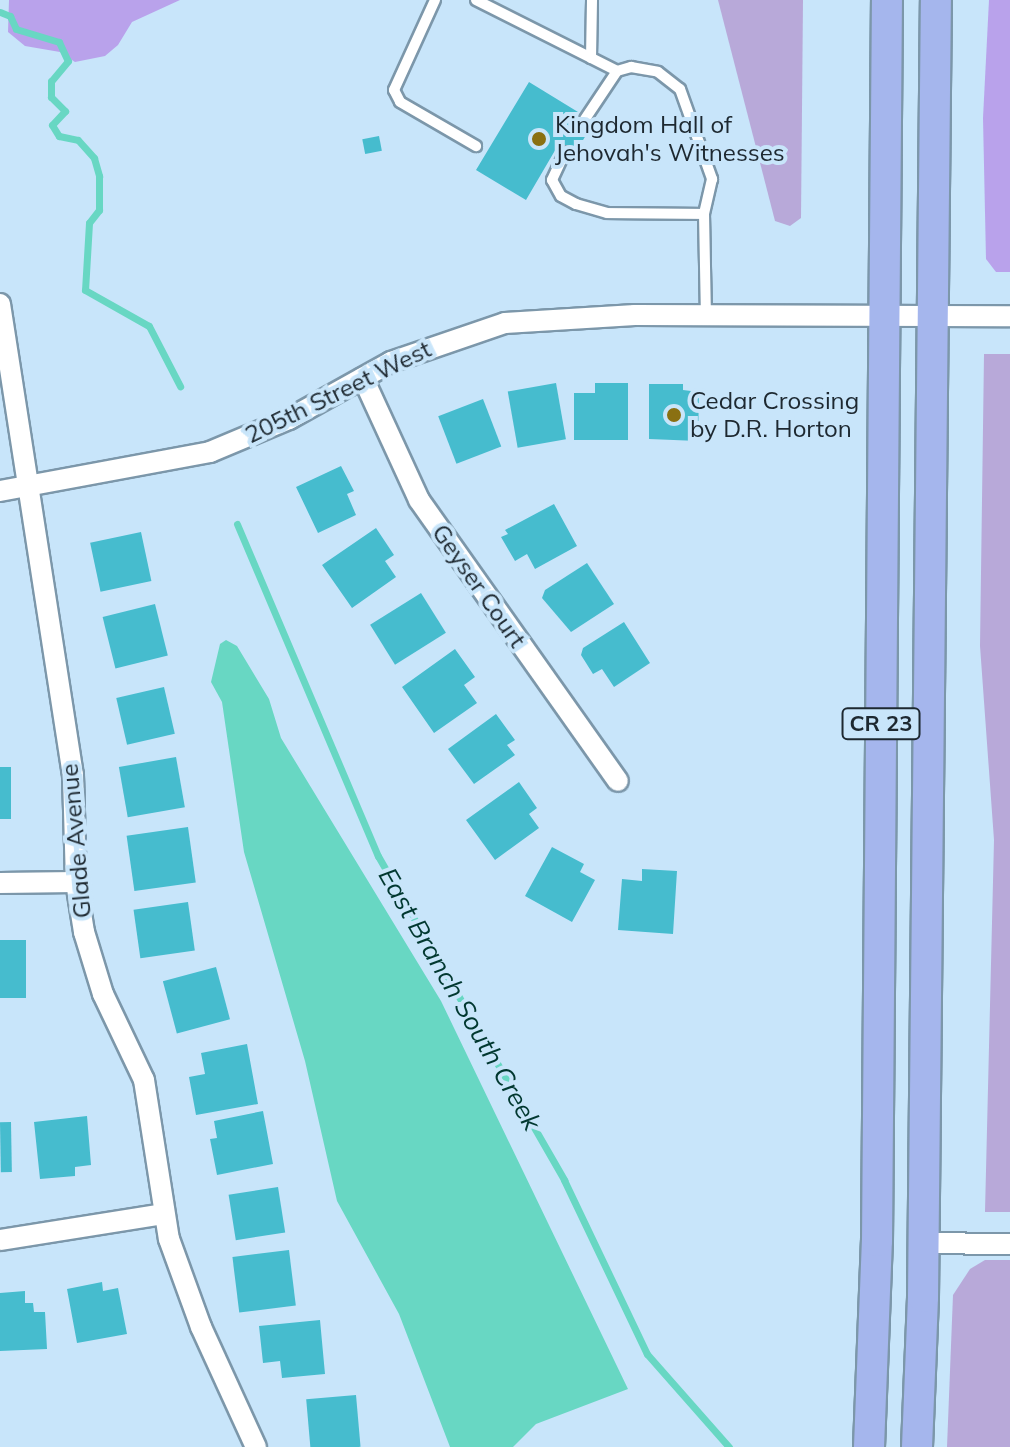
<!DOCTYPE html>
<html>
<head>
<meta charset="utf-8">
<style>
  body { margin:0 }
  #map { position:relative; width:1010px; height:1447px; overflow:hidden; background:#c8e5fa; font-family:Mulish,sans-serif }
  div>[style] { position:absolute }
  .green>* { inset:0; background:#b8a9d9 }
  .forest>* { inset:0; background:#b9a2eb }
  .water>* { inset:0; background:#68d7c3 }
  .stream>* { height:7px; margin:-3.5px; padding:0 3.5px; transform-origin:3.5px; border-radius:3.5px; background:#68d7c3 }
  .building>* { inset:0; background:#46bcce; transform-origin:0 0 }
  .roads { filter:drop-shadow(2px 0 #7c97aa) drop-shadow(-2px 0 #7c97aa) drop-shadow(0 2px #7c97aa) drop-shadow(0 -2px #7c97aa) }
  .lane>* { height:10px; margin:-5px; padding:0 5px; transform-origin:5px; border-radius:5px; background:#fff }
  .street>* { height:20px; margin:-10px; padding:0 10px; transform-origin:10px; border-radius:10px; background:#fff }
  .primary>* { height:30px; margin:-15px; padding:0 15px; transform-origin:15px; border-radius:15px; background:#a5b6ed }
  .dots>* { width:22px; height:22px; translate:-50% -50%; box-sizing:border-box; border:4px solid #c8e5fa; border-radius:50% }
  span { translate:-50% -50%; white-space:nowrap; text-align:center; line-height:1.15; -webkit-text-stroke:8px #c8e5fa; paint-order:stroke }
  .shield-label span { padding:2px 6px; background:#c8e5fa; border:2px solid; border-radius:6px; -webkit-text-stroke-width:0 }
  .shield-label { font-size:22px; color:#1d2830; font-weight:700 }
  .poi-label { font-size:24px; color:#1d2830 }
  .left { translate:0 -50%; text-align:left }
  .street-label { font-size:24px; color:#1d2830 }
  .water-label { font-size:26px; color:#013830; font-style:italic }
</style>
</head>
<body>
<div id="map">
  <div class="green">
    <div style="clip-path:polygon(718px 0,803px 0,801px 218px,790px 226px,775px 221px)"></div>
    <div style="clip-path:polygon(984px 354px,1010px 354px,1010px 1212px,985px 1212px,994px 840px,980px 646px)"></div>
    <div style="clip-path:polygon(985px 1260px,1010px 1260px,1010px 1447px,947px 1447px,953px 1295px,970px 1269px)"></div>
  </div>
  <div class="forest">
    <div style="clip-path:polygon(9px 0,180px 0,132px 22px,118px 45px,105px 56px,75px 62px,60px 52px,25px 46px,8px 32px)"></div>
    <div style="clip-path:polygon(989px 0,1010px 0,1010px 272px,996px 272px,986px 259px,983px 118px)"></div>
  </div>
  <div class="water">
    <div style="clip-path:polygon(226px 640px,237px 646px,269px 699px,281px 738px,441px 1001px,628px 1389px,536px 1424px,513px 1447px,450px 1447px,399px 1314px,337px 1201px,305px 1061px,244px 852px,222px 702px,211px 682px,220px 644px)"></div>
  </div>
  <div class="stream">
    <div style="left:0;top:12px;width:11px;rotate:22deg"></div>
    <div style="left:10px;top:16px;width:14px;rotate:65deg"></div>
    <div style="left:16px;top:29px;width:45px;rotate:16.8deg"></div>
    <div style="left:59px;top:42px;width:21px;rotate:65deg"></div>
    <div style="left:68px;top:61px;width:26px;rotate:130deg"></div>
    <div style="left:51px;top:81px;width:16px;rotate:90deg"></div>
    <div style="left:51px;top:97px;width:20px;rotate:45deg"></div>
    <div style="left:65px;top:111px;width:19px;rotate:133deg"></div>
    <div style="left:52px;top:125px;width:13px;rotate:58deg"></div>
    <div style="left:59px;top:136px;width:19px;rotate:12deg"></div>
    <div style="left:78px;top:140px;width:24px;rotate:48deg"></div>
    <div style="left:94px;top:158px;width:19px;rotate:74deg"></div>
    <div style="left:99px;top:176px;width:34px;rotate:90deg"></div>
    <div style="left:99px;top:210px;width:16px;rotate:128deg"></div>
    <div style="left:89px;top:223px;width:67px;rotate:93.4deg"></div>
    <div style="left:85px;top:290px;width:73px;rotate:29.4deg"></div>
    <div style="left:149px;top:326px;width:68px;rotate:62.7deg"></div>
    <div style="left:237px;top:524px;width:361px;rotate:67deg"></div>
    <div style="left:378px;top:856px;width:374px;rotate:60.1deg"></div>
    <div style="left:564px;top:1180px;width:193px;rotate:64.5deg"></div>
    <div style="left:647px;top:1354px;width:124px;rotate:48.6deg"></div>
  </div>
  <div class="building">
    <div style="clip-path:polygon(529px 82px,578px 112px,573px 120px,589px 130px,573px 157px,557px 147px,526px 200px,476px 170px)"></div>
    <div style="left:379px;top:136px;width:15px;height:17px;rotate:79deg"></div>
    <div style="left:556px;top:383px;width:57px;height:49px;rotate:80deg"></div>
    <div style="clip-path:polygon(595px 383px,628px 383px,628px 440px,574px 440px,574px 393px,595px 393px)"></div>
    <div style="clip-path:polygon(649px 384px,683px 384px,683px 390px,699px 392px,698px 441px,649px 439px)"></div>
    <div style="left:483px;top:399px;width:51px;height:48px;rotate:69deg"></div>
    <div style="clip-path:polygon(341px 466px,354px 491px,347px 494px,356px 515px,318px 533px,296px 487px)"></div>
    <div style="clip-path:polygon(554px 504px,577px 546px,535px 569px,527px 554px,515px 561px,501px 537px,508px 534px,505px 530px)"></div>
    <div style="clip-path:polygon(376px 528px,394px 555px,385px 561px,396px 577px,352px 608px,322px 565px)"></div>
    <div style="left:141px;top:532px;width:50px;height:52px;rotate:78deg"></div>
    <div style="clip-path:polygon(587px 563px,614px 604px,571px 632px,542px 598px,545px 590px)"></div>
    <div style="left:421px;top:593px;width:47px;height:60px;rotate:58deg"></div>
    <div style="left:155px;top:604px;width:53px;height:54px;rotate:76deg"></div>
    <div style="clip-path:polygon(624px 622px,650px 663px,614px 687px,602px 669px,593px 674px,581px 655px,583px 648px)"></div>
    <div style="clip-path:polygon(455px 649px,475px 677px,464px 685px,477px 703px,434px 733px,402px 687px)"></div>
    <div style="left:164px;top:687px;width:48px;height:49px;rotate:77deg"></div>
    <div style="clip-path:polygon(496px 714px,515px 740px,507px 745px,515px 755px,474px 784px,448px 749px)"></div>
    <div style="left:176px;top:757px;width:51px;height:58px;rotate:80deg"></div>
    <div style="left:0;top:767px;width:11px;height:52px"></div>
    <div style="clip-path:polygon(519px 782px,537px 808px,529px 814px,539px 828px,495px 860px,466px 820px)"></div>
    <div style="left:188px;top:827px;width:56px;height:62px;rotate:82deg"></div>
    <div style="clip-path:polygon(552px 847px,584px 864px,580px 872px,595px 880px,572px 922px,525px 896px)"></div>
    <div style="clip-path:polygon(642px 869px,677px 871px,673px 934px,618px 930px,622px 879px,642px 881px)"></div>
    <div style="left:188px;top:902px;width:49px;height:55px;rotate:82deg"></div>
    <div style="left:0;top:940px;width:26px;height:58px"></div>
    <div style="left:216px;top:967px;width:54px;height:55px;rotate:75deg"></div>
    <div style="clip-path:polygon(247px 1044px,258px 1104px,196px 1115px,189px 1077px,205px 1074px,201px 1053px)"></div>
    <div style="clip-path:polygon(263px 1111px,273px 1164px,217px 1175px,210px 1139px,217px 1138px,214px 1121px)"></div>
    <div style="clip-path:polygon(87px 1116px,91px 1165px,75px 1167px,75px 1176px,40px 1179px,34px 1122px)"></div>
    <div style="left:11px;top:1122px;width:50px;height:11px;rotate:89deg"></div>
    <div style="left:278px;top:1187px;width:46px;height:50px;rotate:81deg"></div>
    <div style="left:289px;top:1250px;width:56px;height:57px;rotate:83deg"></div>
    <div style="clip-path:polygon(102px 1282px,103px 1291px,118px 1288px,127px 1334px,77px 1343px,67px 1289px)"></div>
    <div style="clip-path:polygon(25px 1291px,25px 1303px,33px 1303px,34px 1312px,45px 1312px,47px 1349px,0 1351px,0 1293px)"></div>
    <div style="clip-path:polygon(320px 1320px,325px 1374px,282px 1378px,280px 1361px,263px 1363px,259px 1326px)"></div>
    <div style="left:356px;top:1395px;width:52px;height:50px;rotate:85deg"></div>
  </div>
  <div class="roads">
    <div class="lane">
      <div style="left:435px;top:0;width:99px;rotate:114.5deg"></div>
      <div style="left:394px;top:90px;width:13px;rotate:63deg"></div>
      <div style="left:400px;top:102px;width:88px;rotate:30.1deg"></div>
      <div style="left:476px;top:0;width:158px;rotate:26.7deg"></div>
      <div style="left:591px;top:58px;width:58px;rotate:-89deg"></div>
      <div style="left:581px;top:125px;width:65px;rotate:-56.3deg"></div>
      <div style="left:617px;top:71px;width:15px;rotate:-16deg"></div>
      <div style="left:631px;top:67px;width:27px;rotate:10deg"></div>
      <div style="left:658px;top:72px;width:28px;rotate:38deg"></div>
      <div style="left:680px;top:89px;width:96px;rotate:70.4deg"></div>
      <div style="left:712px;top:179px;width:36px;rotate:103deg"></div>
      <div style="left:704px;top:214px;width:101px;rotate:88.9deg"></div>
      <div style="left:565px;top:152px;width:31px;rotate:115deg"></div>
      <div style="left:552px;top:180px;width:18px;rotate:61deg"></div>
      <div style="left:561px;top:196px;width:17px;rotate:28deg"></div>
      <div style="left:576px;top:204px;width:32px;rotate:16deg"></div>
      <div style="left:607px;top:213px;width:97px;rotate:0.6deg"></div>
    </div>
    <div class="street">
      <div style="left:0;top:304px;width:477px;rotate:81.2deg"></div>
      <div style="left:73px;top:775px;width:107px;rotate:88.4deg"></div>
      <div style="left:76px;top:882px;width:51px;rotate:80.9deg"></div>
      <div style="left:84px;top:932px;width:65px;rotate:73deg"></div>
      <div style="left:103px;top:994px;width:95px;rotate:64.5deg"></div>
      <div style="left:144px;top:1080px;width:161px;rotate:81.1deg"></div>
      <div style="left:169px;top:1239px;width:94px;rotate:70deg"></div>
      <div style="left:201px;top:1327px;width:132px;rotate:65.4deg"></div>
      <div style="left:363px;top:378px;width:134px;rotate:65.3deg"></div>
      <div style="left:419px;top:500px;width:344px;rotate:54.7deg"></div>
      <div style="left:0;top:491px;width:214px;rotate:-10.5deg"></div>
      <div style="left:210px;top:452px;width:86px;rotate:-22.7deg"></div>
      <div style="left:289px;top:419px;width:117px;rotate:-29.2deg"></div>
      <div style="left:391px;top:362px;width:120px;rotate:-18.9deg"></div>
      <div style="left:505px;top:323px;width:130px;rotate:-3.5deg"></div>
      <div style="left:635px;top:315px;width:375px;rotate:0.2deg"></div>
      <div style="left:0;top:883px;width:76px;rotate:-0.8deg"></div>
      <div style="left:0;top:1240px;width:166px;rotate:-9deg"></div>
      <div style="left:923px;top:1243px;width:87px;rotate:0.7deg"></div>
    </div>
    <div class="primary">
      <div style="left:869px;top:1447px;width:206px;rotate:-87.8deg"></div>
      <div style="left:877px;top:1241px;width:1241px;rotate:-89.54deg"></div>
      <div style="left:917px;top:1447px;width:150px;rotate:-87.7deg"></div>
      <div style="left:923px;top:1297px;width:1297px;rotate:-89.43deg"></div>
    </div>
  </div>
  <div class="dots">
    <div style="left:539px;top:139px;background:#8a7012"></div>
    <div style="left:674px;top:415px;background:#8a7012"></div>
  </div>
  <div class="shield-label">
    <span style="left:881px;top:724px">CR 23</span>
  </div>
  <div class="poi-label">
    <span class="left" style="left:555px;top:139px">Kingdom Hall of<br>Jehovah's Witnesses</span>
    <span class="left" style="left:690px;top:415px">Cedar Crossing<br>by D.R. Horton</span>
  </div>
  <div class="street-label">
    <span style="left:338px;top:392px;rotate:-26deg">205th Street West</span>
    <span style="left:479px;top:586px;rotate:55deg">Geyser Court</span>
    <span style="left:76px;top:841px;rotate:-95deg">Glade Avenue</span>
  </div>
  <div class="water-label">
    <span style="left:460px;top:999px;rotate:60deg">East Branch South Creek</span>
  </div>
</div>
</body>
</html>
